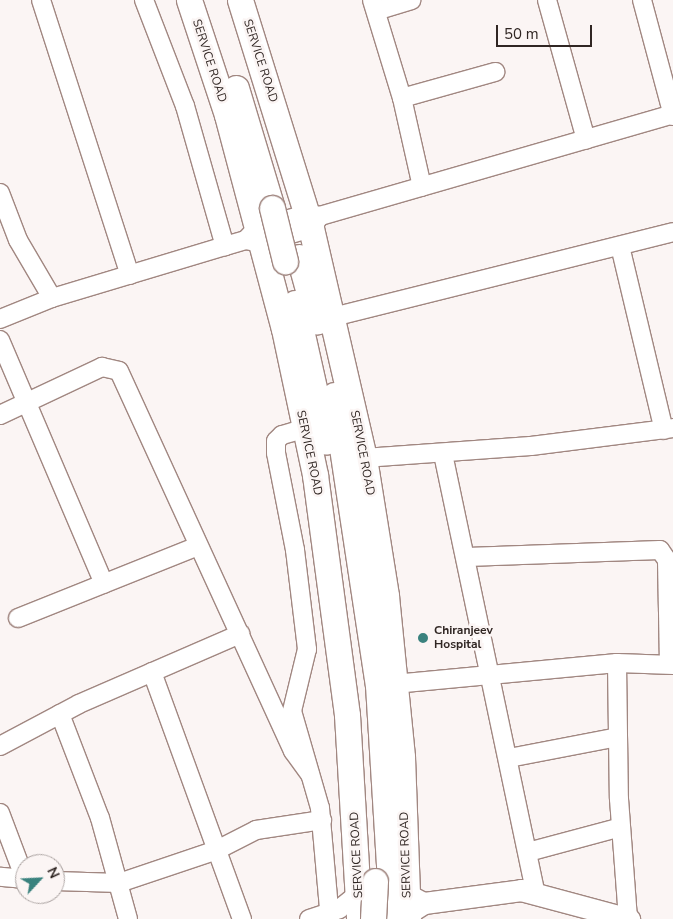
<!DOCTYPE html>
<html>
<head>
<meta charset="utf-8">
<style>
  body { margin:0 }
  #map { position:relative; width:673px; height:919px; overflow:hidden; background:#fbf5f4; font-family:"Nunito Sans",sans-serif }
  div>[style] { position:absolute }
  .roads { filter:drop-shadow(1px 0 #a18781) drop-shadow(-1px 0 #a18781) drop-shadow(0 1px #a18781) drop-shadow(0 -1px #a18781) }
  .minor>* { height:18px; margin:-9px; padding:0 9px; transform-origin:9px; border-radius:9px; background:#fff }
  .major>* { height:21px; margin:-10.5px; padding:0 10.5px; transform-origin:10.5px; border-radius:10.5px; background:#fff }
  .highway>* { height:25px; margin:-12.5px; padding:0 12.5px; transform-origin:12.5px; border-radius:12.5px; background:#fff }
  .bridges { filter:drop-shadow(1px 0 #a18781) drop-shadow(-1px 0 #a18781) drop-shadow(0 1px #a18781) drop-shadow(0 -1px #a18781) }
  .highway-bridge>* { height:25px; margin:-12.5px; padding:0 12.5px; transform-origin:12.5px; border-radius:12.5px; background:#fff }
  .dots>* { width:14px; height:14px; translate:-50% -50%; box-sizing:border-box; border:2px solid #fbf5f4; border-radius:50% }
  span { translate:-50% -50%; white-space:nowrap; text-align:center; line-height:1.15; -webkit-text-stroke:5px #fbf5f4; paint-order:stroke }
  .street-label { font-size:12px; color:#302623 }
  .poi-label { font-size:12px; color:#302623; font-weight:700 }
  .left { translate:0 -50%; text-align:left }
  .north { position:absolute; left:15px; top:854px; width:50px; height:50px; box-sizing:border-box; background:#fbf5f4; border:1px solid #aaa2a0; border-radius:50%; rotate:65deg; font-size:14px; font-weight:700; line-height:20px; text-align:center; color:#302623 }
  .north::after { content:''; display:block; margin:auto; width:18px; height:22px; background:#3a827e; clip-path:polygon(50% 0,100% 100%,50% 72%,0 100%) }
  .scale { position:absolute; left:496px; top:25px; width:96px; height:22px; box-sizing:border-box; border:2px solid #302623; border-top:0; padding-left:6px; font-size:15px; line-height:18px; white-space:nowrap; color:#302623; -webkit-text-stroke:4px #fbf5f4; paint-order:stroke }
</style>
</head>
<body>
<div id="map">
  <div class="roads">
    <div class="minor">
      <div style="left:41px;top:0;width:289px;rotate:72.1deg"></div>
      <div style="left:144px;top:0;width:114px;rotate:68.9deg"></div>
      <div style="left:185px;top:106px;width:146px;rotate:74.1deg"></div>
      <div style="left:372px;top:0;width:102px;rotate:73deg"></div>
      <div style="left:402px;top:98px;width:91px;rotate:77.3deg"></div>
      <div style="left:547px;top:0;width:145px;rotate:74.4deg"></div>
      <div style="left:642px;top:0;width:120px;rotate:75deg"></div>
      <div style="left:376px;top:11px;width:37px;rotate:-17deg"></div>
      <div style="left:402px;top:98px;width:97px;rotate:-15.6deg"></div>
      <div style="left:0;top:193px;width:50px;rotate:69deg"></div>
      <div style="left:18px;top:240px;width:67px;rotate:59.6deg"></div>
      <div style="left:320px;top:216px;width:367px;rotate:-16.1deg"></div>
      <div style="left:620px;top:246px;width:189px;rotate:76.6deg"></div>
      <div style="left:333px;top:317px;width:350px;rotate:-14deg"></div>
      <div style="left:0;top:319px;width:56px;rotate:-22deg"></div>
      <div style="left:52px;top:298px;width:181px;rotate:-16.7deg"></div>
      <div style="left:225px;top:246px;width:22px;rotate:-16deg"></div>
      <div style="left:246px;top:240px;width:14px;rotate:12deg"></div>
      <div style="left:260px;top:243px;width:53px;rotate:-16.4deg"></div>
      <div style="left:311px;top:228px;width:15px;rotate:-53deg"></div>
      <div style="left:320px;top:216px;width:13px;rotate:-171deg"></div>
      <div style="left:307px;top:214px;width:52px;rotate:164.4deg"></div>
      <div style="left:257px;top:228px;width:16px;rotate:133deg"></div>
      <div style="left:0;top:340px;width:265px;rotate:66.9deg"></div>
      <div style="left:0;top:415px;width:113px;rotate:-25.2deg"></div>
      <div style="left:102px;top:367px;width:17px;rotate:13deg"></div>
      <div style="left:119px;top:371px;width:418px;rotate:65.4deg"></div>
      <div style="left:293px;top:751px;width:29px;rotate:54deg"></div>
      <div style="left:303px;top:429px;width:22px;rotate:164deg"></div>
      <div style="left:282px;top:435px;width:8px;rotate:135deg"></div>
      <div style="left:276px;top:441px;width:12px;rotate:90deg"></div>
      <div style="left:276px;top:453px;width:99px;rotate:78.9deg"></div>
      <div style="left:295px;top:550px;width:100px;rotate:83.1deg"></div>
      <div style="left:307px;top:649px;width:64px;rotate:103.6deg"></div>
      <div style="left:292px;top:711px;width:101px;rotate:73.9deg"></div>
      <div style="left:320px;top:808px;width:111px;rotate:84.9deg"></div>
      <div style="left:443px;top:454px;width:450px;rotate:78.1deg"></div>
      <div style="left:364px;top:458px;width:167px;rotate:-4.1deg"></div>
      <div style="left:531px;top:446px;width:143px;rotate:-7.2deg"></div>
      <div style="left:467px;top:557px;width:193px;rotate:-2.1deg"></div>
      <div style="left:660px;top:550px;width:12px;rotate:55deg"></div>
      <div style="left:667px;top:560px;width:104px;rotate:88.9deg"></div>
      <div style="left:18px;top:618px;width:194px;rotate:-21.8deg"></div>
      <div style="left:617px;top:663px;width:136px;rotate:89.2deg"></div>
      <div style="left:619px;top:799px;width:120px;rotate:85.7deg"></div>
      <div style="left:152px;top:672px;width:263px;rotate:70deg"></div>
      <div style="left:394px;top:684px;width:224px;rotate:-5.4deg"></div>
      <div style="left:617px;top:663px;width:56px;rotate:2deg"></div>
      <div style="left:60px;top:714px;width:111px;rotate:69deg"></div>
      <div style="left:100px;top:818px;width:105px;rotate:74.5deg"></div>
      <div style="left:0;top:746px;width:89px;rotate:-28deg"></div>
      <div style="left:79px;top:704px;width:176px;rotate:-23.5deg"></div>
      <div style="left:509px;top:758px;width:111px;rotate:-10.9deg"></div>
      <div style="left:0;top:813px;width:71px;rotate:69.3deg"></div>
      <div style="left:25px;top:879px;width:25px;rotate:-175deg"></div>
      <div style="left:528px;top:852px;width:96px;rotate:-15deg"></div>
      <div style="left:55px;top:881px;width:64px;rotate:1.8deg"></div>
      <div style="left:119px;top:883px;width:103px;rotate:-18.6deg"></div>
      <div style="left:217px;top:850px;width:44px;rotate:-27.1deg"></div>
      <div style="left:256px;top:830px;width:67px;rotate:-8.6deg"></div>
      <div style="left:309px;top:919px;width:32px;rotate:-18deg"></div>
      <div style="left:339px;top:909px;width:26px;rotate:-39deg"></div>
    </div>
    <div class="major">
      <div style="left:359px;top:893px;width:49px;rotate:2.3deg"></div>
      <div style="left:408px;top:895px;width:15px;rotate:28deg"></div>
      <div style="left:359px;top:912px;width:49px;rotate:1.2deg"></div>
      <div style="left:408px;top:913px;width:19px;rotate:-32deg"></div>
      <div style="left:424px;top:903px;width:98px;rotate:-7.6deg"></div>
      <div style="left:521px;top:890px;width:112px;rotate:15deg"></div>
    </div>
    <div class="highway">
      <div style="left:189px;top:0;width:121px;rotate:71.7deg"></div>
      <div style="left:227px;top:115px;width:221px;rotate:75.1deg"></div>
      <div style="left:284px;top:329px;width:149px;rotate:78deg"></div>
      <div style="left:315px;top:475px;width:242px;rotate:82.4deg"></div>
      <div style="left:347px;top:715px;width:204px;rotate:86.6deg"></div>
      <div style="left:240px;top:0;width:239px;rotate:72.7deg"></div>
      <div style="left:311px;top:228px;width:236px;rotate:77deg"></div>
      <div style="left:364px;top:458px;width:140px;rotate:80.9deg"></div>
      <div style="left:386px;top:596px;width:162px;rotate:84.3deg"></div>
      <div style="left:402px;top:757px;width:162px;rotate:87.9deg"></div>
      <div style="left:236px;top:88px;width:125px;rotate:73.3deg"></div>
      <div style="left:299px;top:257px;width:67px;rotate:74.5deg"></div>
      <div style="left:295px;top:303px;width:142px;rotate:77.4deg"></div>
      <div style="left:334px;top:395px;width:293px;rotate:81.4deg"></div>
      <div style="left:378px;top:685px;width:196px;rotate:86.5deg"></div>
    </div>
  </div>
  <div class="bridges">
    <div class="highway-bridge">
      <div style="left:272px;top:208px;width:55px;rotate:76.2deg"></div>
      <div style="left:373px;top:919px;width:38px;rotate:-87deg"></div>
    </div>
  </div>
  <div class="dots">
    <div style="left:423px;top:638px;background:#3a827e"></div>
  </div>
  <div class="street-label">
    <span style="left:209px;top:61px;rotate:72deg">SERVICE ROAD</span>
    <span style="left:260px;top:61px;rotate:72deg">SERVICE ROAD</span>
    <span style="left:309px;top:453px;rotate:78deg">SERVICE ROAD</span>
    <span style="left:362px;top:453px;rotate:79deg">SERVICE ROAD</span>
    <span style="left:357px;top:855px;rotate:-93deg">SERVICE ROAD</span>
    <span style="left:406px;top:855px;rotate:-92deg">SERVICE ROAD</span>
  </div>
  <div class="poi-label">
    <span class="left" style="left:434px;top:638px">Chiranjeev<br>Hospital</span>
  </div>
  <div class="north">N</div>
  <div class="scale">50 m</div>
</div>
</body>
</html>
